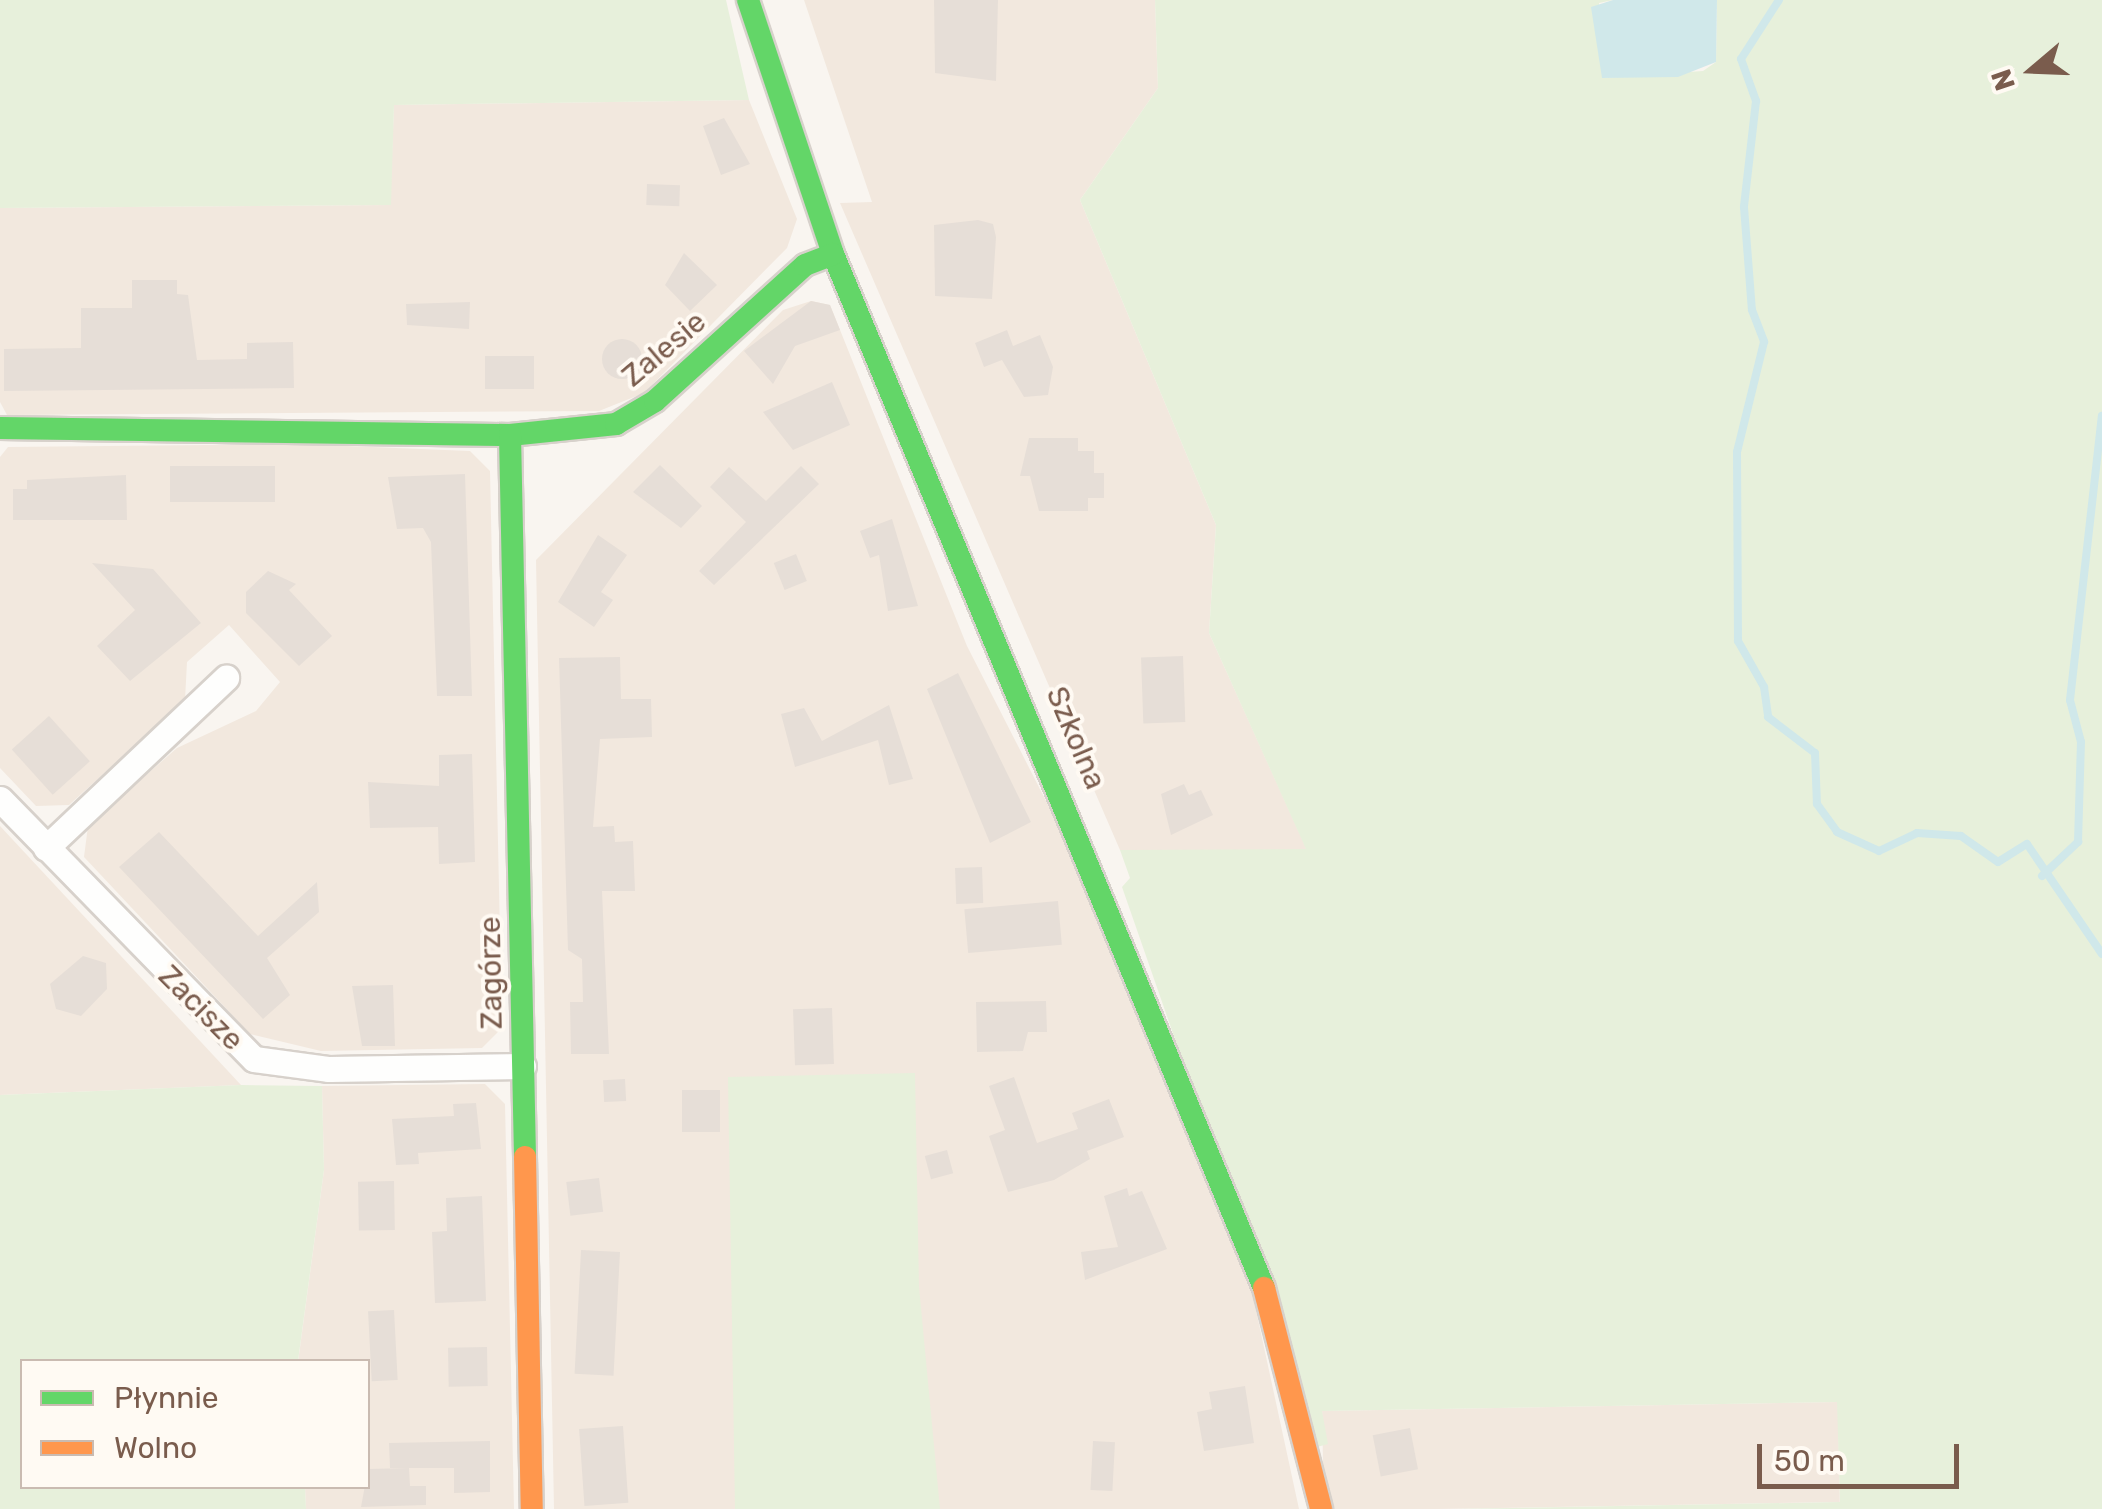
<!DOCTYPE html>
<html>
<head>
<meta charset="utf-8">
<style>
  body { margin:0 }
  #map { position:relative; width:2102px; height:1509px; overflow:hidden; background:#f9f5f0; font-family:Rubik,sans-serif }
  div>[style] { position:absolute }
  .residential>* { inset:0; background:#f2e8de; transform-origin:0 0 }
  .green>* { inset:0; background:#e7f0db }
  .water>* { inset:0; background:#d0e8ea }
  .stream>* { height:8px; margin:-4px; padding:0 4px; transform-origin:4px; border-radius:4px; background:#d0e8ea }
  .building>* { inset:0; background:#e6ded7; transform-origin:0 0 }
  .round { border-radius:50% }
  .roads { filter:drop-shadow(2px 0 #d7d1cb) drop-shadow(-2px 0 #d7d1cb) drop-shadow(0 2px #d7d1cb) drop-shadow(0 -2px #d7d1cb) }
  .street>* { height:25px; margin:-12.5px; padding:0 12.5px; transform-origin:12.5px; border-radius:12.5px; background:#fefefd }
  .fast>* { height:22px; margin:-11px; padding:0 11px; transform-origin:11px; border-radius:11px; background:#63d668 }
  .slow>* { height:22px; margin:-11px; padding:0 11px; transform-origin:11px; border-radius:11px; background:#ff974d }
  span { translate:-50% -50%; white-space:nowrap; text-align:center; line-height:1.15; -webkit-text-stroke:8px #fffaf3; paint-order:stroke }
  .street-label { font-size:30px; color:#7a5c4d }
  .legend { position:absolute; left:20px; top:1359px; width:350px; height:130px; box-sizing:border-box; background:#fffaf3; border:2px solid #cabbb1; margin:0; padding:12px 18px; list-style:none; font-size:30px; color:#7a5c4d }
  .legend li { display:flex; align-items:center; gap:20px; height:50px }
  .legend b { width:50px; border:2px solid #cabbb1 }
  .north { position:absolute; left:1982px; top:20px; width:100px; height:100px; -webkit-text-stroke:8px #fffaf3; paint-order:stroke; rotate:251deg; font-size:28px; font-weight:700; line-height:40px; text-align:center; color:#7a5c4d }
  .north::after { content:''; display:block; margin:auto; width:35px; height:45px; background:#7a5c4d; clip-path:polygon(50% 0,100% 100%,50% 72%,0 100%) }
  .scale { position:absolute; left:1757px; top:1444px; width:202px; height:45px; box-sizing:border-box; border:5px solid #7a5c4d; border-top:0; padding-left:12px; font-size:30px; line-height:35px; white-space:nowrap; color:#7a5c4d; -webkit-text-stroke:8px #fffaf3; paint-order:stroke }
</style>
</head>
<body>
<div id="map">
  <div class="residential">
    <div style="clip-path:polygon(804px 0,1155px 0,1158px 88px,1080px 200px,1216px 525px,1209px 633px,1307px 850px,1120px 850px,840px 203px,872px 202px)"></div>
    <div style="clip-path:polygon(749px 100px,797px 219px,787px 248px,644px 393px,599px 411px,7px 415px,0 402px,0 208px,390px 205px,394px 105px)"></div>
    <div style="clip-path:polygon(811px 301px,830px 305px,967px 646px,1071px 850px,1249px 1278px,1299px 1509px,554px 1509px,536px 560px,783px 310px)"></div>
    <div style="clip-path:polygon(298px 444px,470px 451px,490px 471px,502px 1028px,482px 1048px,321px 1051px,250px 1034px,84px 857px,88px 826px,177px 748px,256px 711px,280px 682px,229px 625px,187px 662px,185px 700px,69px 805px,36px 806px,0 768px,0 457px,8px 447px)"></div>
    <div style="clip-path:polygon(0 826px,241px 1085px,0 1095px)"></div>
    <div style="clip-path:polygon(485px 1084px,505px 1104px,514px 1509px,306px 1509px,305px 1487px,368px 1486px,368px 1362px,298px 1362px,324px 1170px,322px 1086px)"></div>
    <div style="left:1838px;top:1402px;width:100px;height:516px;rotate:89deg"></div>
  </div>
  <div class="green">
    <div style="clip-path:polygon(0 0,726px 0,749px 100px,394px 105px,391px 205px,0 208px)"></div>
    <div style="clip-path:polygon(1155px 0,1613px 0,1599px 3px,1603px 78px,1703px 71px,1716px 62px,1717px 0,2102px 0,2102px 1509px,1457px 1509px,1840px 1502px,1837px 1402px,1322px 1411px,1328px 1444px,1317px 1447px,1122px 887px,1130px 878px,1120px 850px,1306px 849px,1209px 633px,1216px 525px,1080px 200px,1158px 88px)"></div>
    <div style="clip-path:polygon(915px 1073px,919px 1287px,940px 1509px,735px 1509px,728px 1077px)"></div>
    <div style="clip-path:polygon(241px 1085px,322px 1086px,324px 1170px,298px 1361px,22px 1362px,22px 1486px,305px 1487px,306px 1509px,0 1509px,0 1095px)"></div>
  </div>
  <div class="water">
    <div style="clip-path:polygon(1613px 0,1717px 0,1716px 62px,1678px 77px,1602px 78px,1591px 7px)"></div>
  </div>
  <div class="stream">
    <div style="left:1779px;top:0;width:70px;rotate:122.8deg"></div>
    <div style="left:1741px;top:59px;width:45px;rotate:70.3deg"></div>
    <div style="left:1756px;top:101px;width:107px;rotate:96.5deg"></div>
    <div style="left:1744px;top:207px;width:103px;rotate:85.6deg"></div>
    <div style="left:1752px;top:310px;width:34px;rotate:69deg"></div>
    <div style="left:1764px;top:342px;width:113px;rotate:103.8deg"></div>
    <div style="left:1737px;top:452px;width:189px;rotate:89.7deg"></div>
    <div style="left:1738px;top:641px;width:53px;rotate:60.5deg"></div>
    <div style="left:1764px;top:687px;width:30px;rotate:82deg"></div>
    <div style="left:1768px;top:717px;width:59px;rotate:37.5deg"></div>
    <div style="left:1815px;top:753px;width:51px;rotate:87.8deg"></div>
    <div style="left:1817px;top:804px;width:34px;rotate:54deg"></div>
    <div style="left:1837px;top:832px;width:46px;rotate:24.3deg"></div>
    <div style="left:1879px;top:851px;width:42px;rotate:-25.3deg"></div>
    <div style="left:1917px;top:833px;width:44px;rotate:3.9deg"></div>
    <div style="left:1961px;top:836px;width:45px;rotate:35.1deg"></div>
    <div style="left:1998px;top:862px;width:34px;rotate:-32deg"></div>
    <div style="left:2027px;top:844px;width:133px;rotate:55.7deg"></div>
    <div style="left:2042px;top:876px;width:50px;rotate:-43.4deg"></div>
    <div style="left:2078px;top:842px;width:100px;rotate:-88.3deg"></div>
    <div style="left:2081px;top:742px;width:43px;rotate:-104.7deg"></div>
    <div style="left:2070px;top:700px;width:286px;rotate:-83.6deg"></div>
  </div>
  <div class="building">
    <div style="clip-path:polygon(934px 0,998px 0,996px 81px,935px 73px)"></div>
    <div style="clip-path:polygon(724px 118px,750px 164px,721px 175px,703px 126px)"></div>
    <div style="left:647px;top:184px;width:33px;height:21px;rotate:2deg"></div>
    <div style="clip-path:polygon(978px 220px,993px 224px,996px 237px,992px 299px,935px 296px,934px 225px)"></div>
    <div style="clip-path:polygon(684px 253px,717px 285px,690px 311px,665px 285px)"></div>
    <div style="clip-path:polygon(132px 280px,177px 280px,177px 294px,188px 295px,197px 360px,247px 359px,247px 343px,293px 342px,294px 388px,4px 391px,4px 349px,81px 348px,81px 308px,132px 308px)"></div>
    <div style="clip-path:polygon(811px 301px,830px 305px,840px 330px,795px 346px,773px 384px,744px 351px)"></div>
    <div style="clip-path:polygon(470px 302px,469px 329px,407px 325px,406px 304px)"></div>
    <div style="clip-path:polygon(1007px 330px,1013px 346px,1040px 335px,1053px 367px,1048px 395px,1024px 397px,1002px 360px,984px 367px,975px 343px)"></div>
    <div class="round" style="left:602px;top:339px;width:40px;height:40px"></div>
    <div style="left:485px;top:356px;width:49px;height:33px"></div>
    <div style="clip-path:polygon(832px 382px,850px 425px,793px 450px,763px 412px)"></div>
    <div style="clip-path:polygon(1029px 438px,1078px 438px,1078px 451px,1094px 451px,1094px 473px,1104px 473px,1104px 498px,1088px 498px,1088px 511px,1039px 511px,1030px 476px,1020px 476px)"></div>
    <div style="clip-path:polygon(660px 465px,702px 506px,681px 528px,633px 492px)"></div>
    <div style="left:170px;top:466px;width:105px;height:36px"></div>
    <div style="clip-path:polygon(801px 466px,819px 484px,714px 585px,699px 571px,746px 522px,710px 487px,729px 467px,766px 501px)"></div>
    <div style="clip-path:polygon(465px 474px,472px 696px,437px 696px,431px 542px,423px 528px,397px 529px,388px 477px)"></div>
    <div style="clip-path:polygon(126px 475px,127px 520px,13px 520px,13px 489px,27px 489px,27px 480px)"></div>
    <div style="clip-path:polygon(892px 519px,918px 606px,888px 611px,879px 555px,870px 558px,860px 531px)"></div>
    <div style="clip-path:polygon(598px 535px,627px 555px,601px 592px,613px 600px,594px 627px,558px 602px)"></div>
    <div style="left:796px;top:554px;width:29px;height:24px;rotate:68deg"></div>
    <div style="clip-path:polygon(92px 563px,153px 569px,201px 623px,130px 681px,97px 646px,135px 610px)"></div>
    <div style="clip-path:polygon(268px 571px,296px 584px,289px 590px,332px 636px,299px 666px,246px 613px,246px 592px)"></div>
    <div style="left:1183px;top:656px;width:66px;height:42px;rotate:88deg"></div>
    <div style="clip-path:polygon(620px 657px,621px 699px,651px 699px,652px 737px,600px 739px,593px 827px,614px 826px,615px 842px,633px 841px,635px 891px,602px 891px,609px 1054px,571px 1054px,570px 1002px,583px 1002px,582px 959px,568px 950px,559px 658px)"></div>
    <div style="clip-path:polygon(958px 673px,1031px 822px,990px 843px,927px 689px)"></div>
    <div style="clip-path:polygon(889px 705px,913px 779px,889px 785px,878px 740px,795px 767px,781px 714px,804px 708px,822px 741px)"></div>
    <div style="left:49px;top:716px;width:61px;height:50px;rotate:48deg"></div>
    <div style="clip-path:polygon(472px 754px,475px 862px,439px 864px,438px 827px,370px 828px,368px 782px,439px 786px,439px 755px)"></div>
    <div style="clip-path:polygon(1184px 784px,1189px 795px,1201px 790px,1213px 815px,1171px 835px,1161px 794px)"></div>
    <div style="clip-path:polygon(159px 832px,258px 936px,317px 882px,319px 912px,267px 958px,290px 995px,263px 1019px,119px 867px)"></div>
    <div style="left:982px;top:867px;width:36px;height:27px;rotate:88deg"></div>
    <div style="left:1058px;top:901px;width:44px;height:94px;rotate:85deg"></div>
    <div style="clip-path:polygon(83px 956px,106px 963px,107px 989px,81px 1016px,56px 1009px,50px 984px)"></div>
    <div style="clip-path:polygon(393px 985px,395px 1046px,362px 1046px,352px 986px)"></div>
    <div style="clip-path:polygon(1046px 1001px,1047px 1032px,1028px 1032px,1023px 1051px,977px 1052px,976px 1002px)"></div>
    <div style="left:832px;top:1008px;width:56px;height:39px;rotate:88deg"></div>
    <div style="clip-path:polygon(1014px 1077px,1037px 1143px,1078px 1129px,1072px 1113px,1109px 1099px,1124px 1137px,1087px 1151px,1090px 1159px,1054px 1180px,1008px 1192px,989px 1136px,1005px 1130px,989px 1086px)"></div>
    <div style="left:625px;top:1079px;width:22px;height:22px;rotate:87deg"></div>
    <div style="left:682px;top:1090px;width:38px;height:42px"></div>
    <div style="clip-path:polygon(476px 1103px,481px 1149px,418px 1153px,419px 1164px,396px 1165px,392px 1119px,454px 1116px,453px 1104px)"></div>
    <div style="left:947px;top:1150px;width:24px;height:23px;rotate:75deg"></div>
    <div style="left:599px;top:1178px;width:34px;height:33px;rotate:83deg"></div>
    <div style="left:394px;top:1181px;width:49px;height:36px;rotate:89deg"></div>
    <div style="clip-path:polygon(1127px 1188px,1129px 1196px,1142px 1191px,1167px 1249px,1085px 1280px,1081px 1252px,1118px 1247px,1104px 1196px)"></div>
    <div style="clip-path:polygon(482px 1196px,486px 1301px,435px 1303px,432px 1232px,447px 1231px,446px 1198px)"></div>
    <div style="left:620px;top:1252px;width:124px;height:39px;rotate:93deg"></div>
    <div style="left:394px;top:1310px;width:70px;height:26px;rotate:87deg"></div>
    <div style="left:487px;top:1347px;width:39px;height:39px;rotate:89deg"></div>
    <div style="clip-path:polygon(1245px 1386px,1254px 1443px,1204px 1451px,1197px 1412px,1212px 1409px,1209px 1392px)"></div>
    <div style="left:623px;top:1426px;width:77px;height:44px;rotate:86deg"></div>
    <div style="left:1410px;top:1428px;width:42px;height:38px;rotate:79deg"></div>
    <div style="clip-path:polygon(490px 1441px,490px 1492px,454px 1493px,454px 1468px,390px 1468px,389px 1443px)"></div>
    <div style="left:1093px;top:1441px;width:22px;height:49px;rotate:3deg"></div>
    <div style="clip-path:polygon(409px 1468px,410px 1486px,426px 1486px,426px 1505px,361px 1507px,368px 1469px)"></div>
  </div>
  <div class="roads">
    <div class="street">
      <div style="left:0;top:799px;width:363px;rotate:45.7deg"></div>
      <div style="left:254px;top:1059px;width:76px;rotate:7.6deg"></div>
      <div style="left:329px;top:1069px;width:194px;rotate:-0.9deg"></div>
      <div style="left:46px;top:848px;width:248px;rotate:-43.4deg"></div>
    </div>
    <div class="fast">
      <div style="left:748px;top:0;width:268px;rotate:71.5deg"></div>
      <div style="left:833px;top:254px;width:1120px;rotate:67.37deg"></div>
      <div style="left:0;top:428px;width:510px;rotate:0.79deg"></div>
      <div style="left:510px;top:435px;width:107px;rotate:-5.9deg"></div>
      <div style="left:616px;top:424px;width:45px;rotate:-30.5deg"></div>
      <div style="left:655px;top:401px;width:202px;rotate:-42.2deg"></div>
      <div style="left:805px;top:265px;width:30px;rotate:-21deg"></div>
      <div style="left:510px;top:435px;width:722px;rotate:88.81deg"></div>
    </div>
    <div class="slow">
      <div style="left:525px;top:1157px;width:352px;rotate:88.9deg"></div>
      <div style="left:1264px;top:1288px;width:228px;rotate:75.5deg"></div>
    </div>
  </div>
  <div class="street-label">
    <span style="left:664px;top:349px;rotate:-40deg">Zalesie</span>
    <span style="left:1076px;top:738px;rotate:67deg">Szkolna</span>
    <span style="left:491px;top:973px;rotate:-91deg">Zagórze</span>
    <span style="left:201px;top:1008px;rotate:45deg">Zacisze</span>
  </div>
  <ul class="legend">
  <li><b style="height:12px;background:#63d668"></b>Płynnie</li>
  <li><b style="height:12px;background:#ff974d"></b>Wolno</li>
  </ul>
  <div class="north">N</div>
  <div class="scale">50 m</div>
</div>
</body>
</html>
